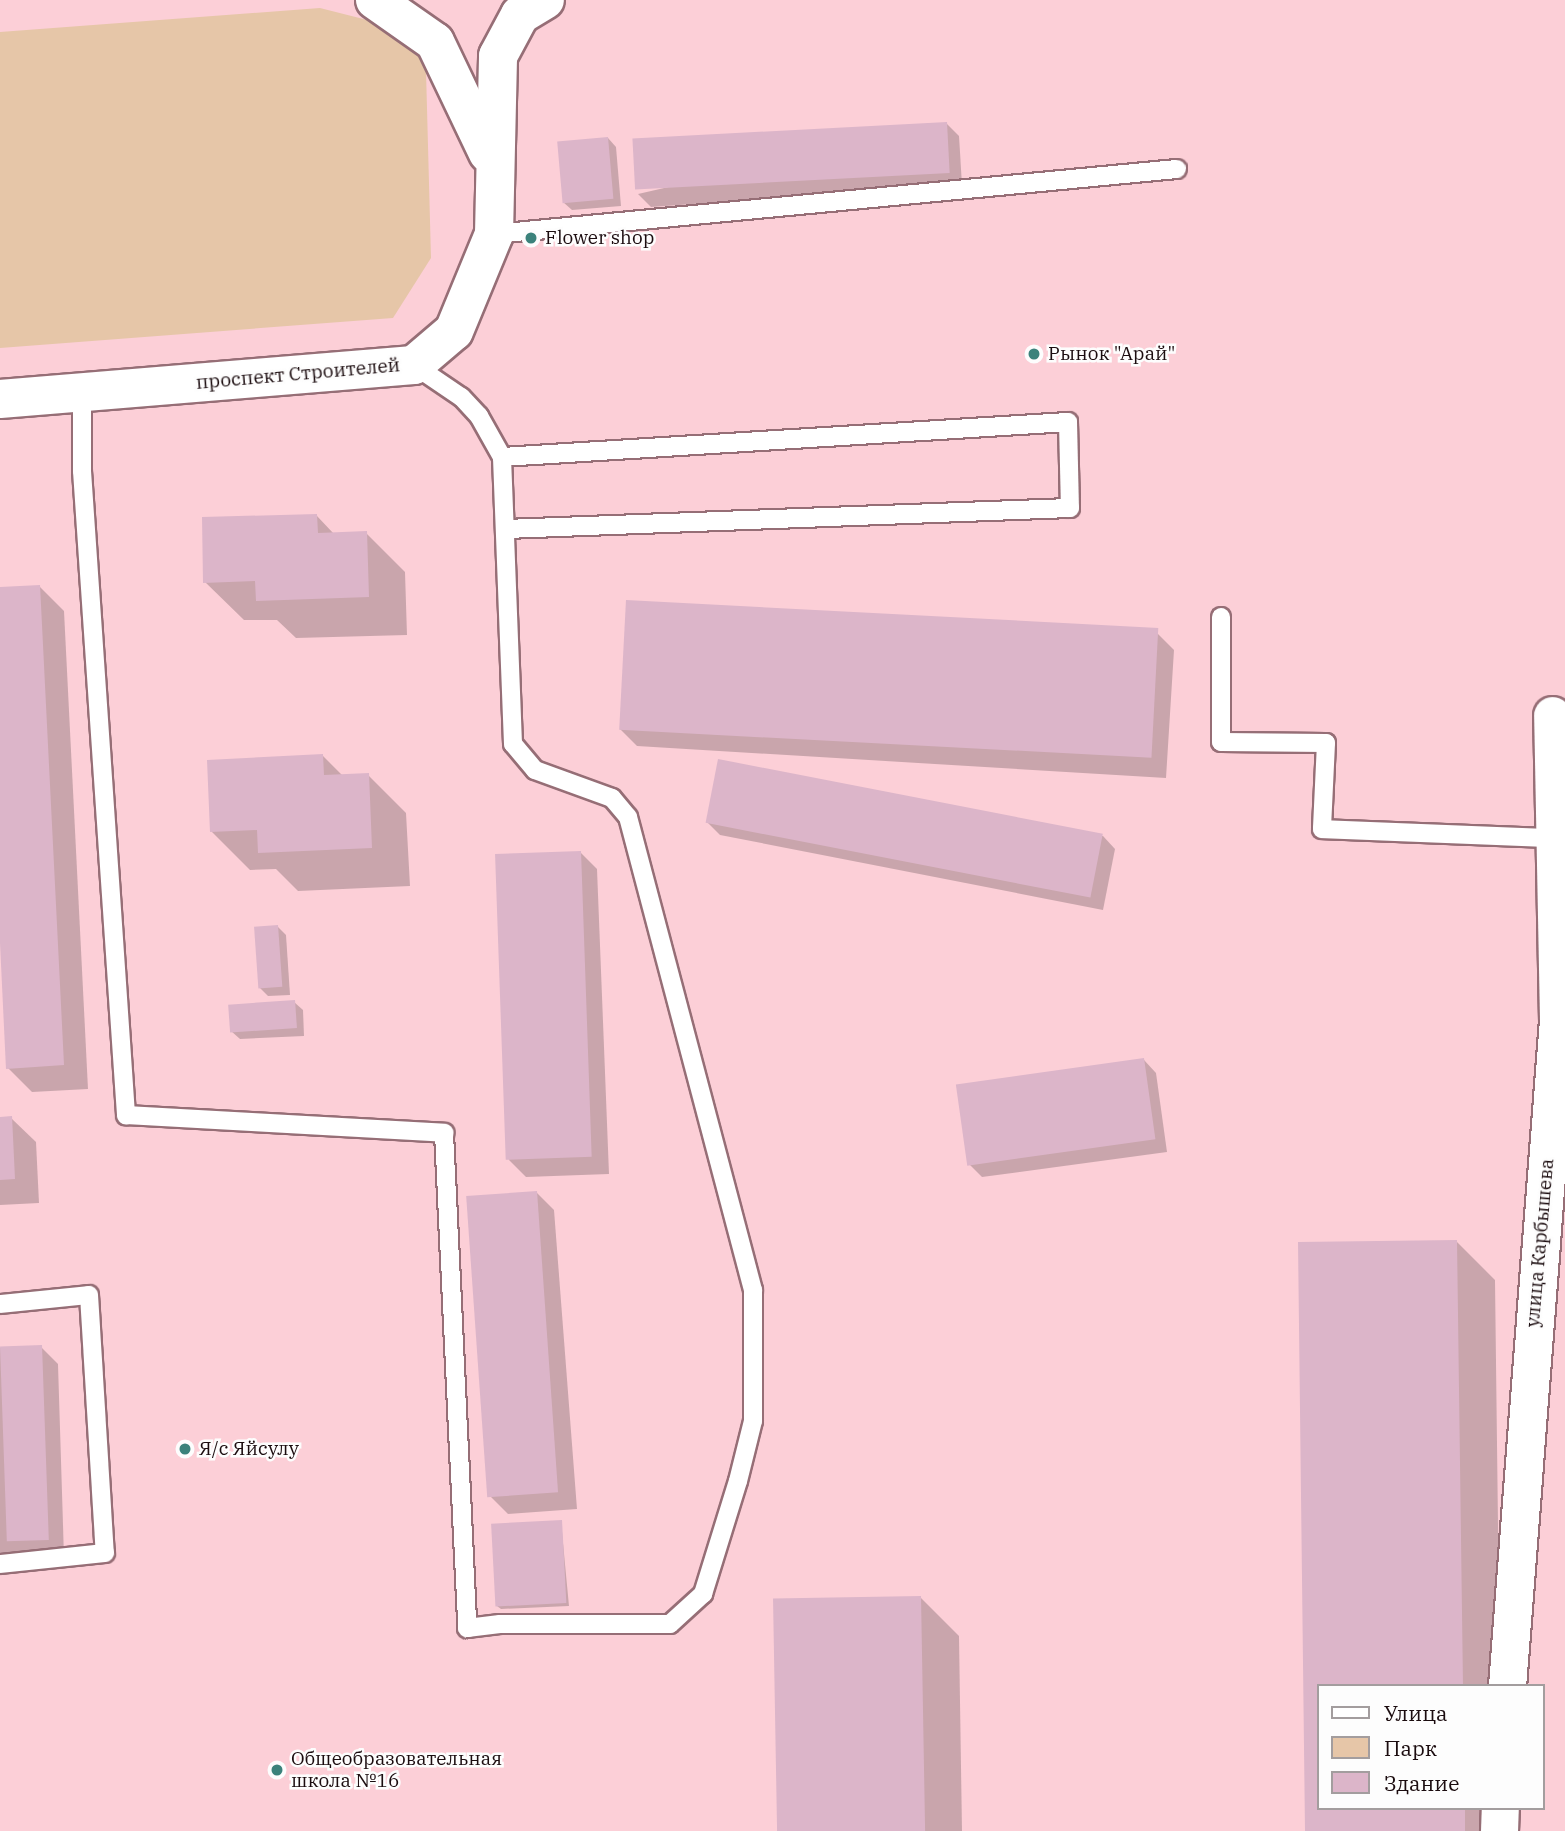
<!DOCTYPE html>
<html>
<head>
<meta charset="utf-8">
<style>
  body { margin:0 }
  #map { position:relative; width:1565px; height:1831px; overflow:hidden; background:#fccfd7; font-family:"IBM Plex Serif",serif }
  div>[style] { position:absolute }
  .green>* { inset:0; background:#e6c6a8 }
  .shadow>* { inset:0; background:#0003 }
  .building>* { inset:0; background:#dcb5c9; transform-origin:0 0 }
  .roads { filter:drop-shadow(2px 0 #966e76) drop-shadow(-2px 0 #966e76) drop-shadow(0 2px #966e76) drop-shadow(0 -2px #966e76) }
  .service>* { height:18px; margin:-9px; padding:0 9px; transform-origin:9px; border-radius:9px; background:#fff }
  .minor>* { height:37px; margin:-18.5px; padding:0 18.5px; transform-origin:18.5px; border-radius:18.5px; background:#fff }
  .secondary>* { height:38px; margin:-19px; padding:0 19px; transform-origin:19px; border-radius:19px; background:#fff }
  .dots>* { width:19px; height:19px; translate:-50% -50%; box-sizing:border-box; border:4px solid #fdfdfd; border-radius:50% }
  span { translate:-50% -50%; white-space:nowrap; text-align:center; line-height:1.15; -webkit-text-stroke:5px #fdfdfd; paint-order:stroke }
  .poi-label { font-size:19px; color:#1b0c0f }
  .left { translate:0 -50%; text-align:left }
  .street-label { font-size:19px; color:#1b0c0f }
  .legend { position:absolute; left:1317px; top:1684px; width:228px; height:126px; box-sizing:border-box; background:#fdfdfd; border:2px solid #a39d9e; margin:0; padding:9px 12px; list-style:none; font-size:21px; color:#1b0c0f }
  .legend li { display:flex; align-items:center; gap:14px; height:35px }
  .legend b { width:35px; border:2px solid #a39d9e }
</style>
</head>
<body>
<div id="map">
  <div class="green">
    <div style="clip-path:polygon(320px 8px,387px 25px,417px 51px,426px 71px,431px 258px,393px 318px,0 348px,0 32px)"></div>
  </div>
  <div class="shadow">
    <div style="clip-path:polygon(946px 123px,959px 136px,962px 185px,651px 207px,638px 194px)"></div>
    <div style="clip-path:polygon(608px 138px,616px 147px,621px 206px,572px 210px,563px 202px)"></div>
    <div style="clip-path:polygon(317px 516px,334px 534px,366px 533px,405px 572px,407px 635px,296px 638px,277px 620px,244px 620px,205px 582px)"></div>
    <div style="clip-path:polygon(40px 587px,64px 611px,88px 1089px,32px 1092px,8px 1068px,0 908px,0 589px)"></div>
    <div style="clip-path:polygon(1157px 633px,1174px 650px,1166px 778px,637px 746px,620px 729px)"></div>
    <div style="clip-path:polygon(323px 756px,343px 776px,368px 775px,406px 813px,410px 886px,298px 891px,276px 869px,250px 870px,211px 831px)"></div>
    <div style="clip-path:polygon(707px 822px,1103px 836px,1115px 849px,1103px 910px,720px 835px)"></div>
    <div style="clip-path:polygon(580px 852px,597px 869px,609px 1174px,526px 1177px,509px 1160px)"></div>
    <div style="clip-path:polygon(278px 927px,286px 935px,290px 995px,268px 996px,260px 988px)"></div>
    <div style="clip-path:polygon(294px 1002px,303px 1010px,304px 1036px,240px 1039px,231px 1031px)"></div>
    <div style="clip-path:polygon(1144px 1060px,1156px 1073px,1167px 1152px,982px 1177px,969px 1164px)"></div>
    <div style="clip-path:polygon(11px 1118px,36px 1142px,39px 1203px,0 1205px,0 1119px)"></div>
    <div style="clip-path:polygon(537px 1193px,554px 1210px,577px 1509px,508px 1514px,491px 1497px)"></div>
    <div style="clip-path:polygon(1457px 1242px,1495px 1280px,1500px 1686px,1318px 1686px,1318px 1808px,1502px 1808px,1502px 1831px,1307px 1831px,1300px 1244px)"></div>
    <div style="clip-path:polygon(41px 1347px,58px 1364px,64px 1557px,0 1559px,0 1348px)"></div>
    <div style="clip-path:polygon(561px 1522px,569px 1606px,501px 1609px,497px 1606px)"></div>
    <div style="clip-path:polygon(920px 1597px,959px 1636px,962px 1831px,777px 1831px)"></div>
  </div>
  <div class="building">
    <div style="left:947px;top:122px;width:51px;height:315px;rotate:87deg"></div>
    <div style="left:608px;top:137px;width:62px;height:51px;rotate:85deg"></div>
    <div style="clip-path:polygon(317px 514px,318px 533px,367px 531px,369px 597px,256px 601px,255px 581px,203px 583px,202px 517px)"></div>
    <div style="clip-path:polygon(40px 585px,64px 1065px,6px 1069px,0 943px,0 587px)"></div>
    <div style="left:626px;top:600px;width:533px;height:130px;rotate:3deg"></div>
    <div style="clip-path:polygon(323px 754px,324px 775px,369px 773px,372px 848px,258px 853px,257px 830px,210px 832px,207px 760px)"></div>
    <div style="left:718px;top:759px;width:392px;height:65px;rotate:11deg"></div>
    <div style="left:581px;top:851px;width:306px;height:86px;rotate:88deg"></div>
    <div style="left:278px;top:925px;width:62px;height:24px;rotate:86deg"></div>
    <div style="left:295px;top:1000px;width:28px;height:67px;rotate:86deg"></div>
    <div style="left:1144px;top:1058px;width:82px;height:190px;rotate:82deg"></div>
    <div style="clip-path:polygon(12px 1116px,15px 1179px,0 1180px,0 1117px)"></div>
    <div style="left:537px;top:1191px;width:302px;height:71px;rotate:86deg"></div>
    <div style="clip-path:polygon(1457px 1240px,1463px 1686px,1318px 1686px,1318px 1808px,1465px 1808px,1465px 1831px,1305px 1831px,1298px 1242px)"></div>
    <div style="left:42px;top:1345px;width:195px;height:42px;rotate:88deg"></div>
    <div style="left:562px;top:1520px;width:83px;height:71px;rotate:87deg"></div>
    <div style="left:921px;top:1596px;width:235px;height:148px;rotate:89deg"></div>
  </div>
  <div class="roads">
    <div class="service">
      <div style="left:494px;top:234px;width:686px;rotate:-5.44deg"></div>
      <div style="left:82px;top:391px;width:80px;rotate:90deg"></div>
      <div style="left:82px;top:471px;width:646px;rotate:86.09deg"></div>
      <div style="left:126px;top:1115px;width:319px;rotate:3.2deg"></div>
      <div style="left:444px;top:1133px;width:496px;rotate:87.3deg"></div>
      <div style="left:467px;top:1628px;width:33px;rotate:-7deg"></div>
      <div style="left:500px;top:1624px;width:170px"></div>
      <div style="left:670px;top:1624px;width:45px;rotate:-42.3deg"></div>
      <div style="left:703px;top:1594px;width:118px;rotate:-72.8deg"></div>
      <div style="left:738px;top:1481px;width:62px;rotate:-76deg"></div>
      <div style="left:753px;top:1421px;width:131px;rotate:-90deg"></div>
      <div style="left:753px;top:1290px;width:489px;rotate:-104.8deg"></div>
      <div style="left:628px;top:817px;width:25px;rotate:-130deg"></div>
      <div style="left:612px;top:798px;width:82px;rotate:-160deg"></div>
      <div style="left:535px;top:770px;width:34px;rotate:-130deg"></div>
      <div style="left:513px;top:744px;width:287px;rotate:-92.2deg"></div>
      <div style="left:502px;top:457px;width:47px;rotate:-119.3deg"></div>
      <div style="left:479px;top:416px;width:26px;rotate:-133deg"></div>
      <div style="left:461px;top:397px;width:57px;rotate:-145.8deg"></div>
      <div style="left:502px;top:457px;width:567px;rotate:-3.54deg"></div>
      <div style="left:1068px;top:422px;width:86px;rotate:88.7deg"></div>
      <div style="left:1070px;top:508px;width:565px;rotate:177.87deg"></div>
      <div style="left:1221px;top:617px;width:125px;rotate:90deg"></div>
      <div style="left:1221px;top:742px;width:105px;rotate:0.5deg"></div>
      <div style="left:1326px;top:743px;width:86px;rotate:92.7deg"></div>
      <div style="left:1322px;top:829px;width:229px;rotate:2.3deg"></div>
      <div style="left:0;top:1304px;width:89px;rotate:-5.8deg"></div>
      <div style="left:89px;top:1295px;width:258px;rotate:86.5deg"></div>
      <div style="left:105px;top:1553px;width:106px;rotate:174deg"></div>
    </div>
    <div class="minor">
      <div style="left:1507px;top:1686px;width:668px;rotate:-85.62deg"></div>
      <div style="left:1558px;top:1020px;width:305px;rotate:-91.1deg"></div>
      <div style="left:1499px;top:1831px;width:23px;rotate:-88deg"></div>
    </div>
    <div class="secondary">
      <div style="left:375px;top:0;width:73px;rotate:35deg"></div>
      <div style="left:435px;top:42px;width:123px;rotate:64.5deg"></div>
      <div style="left:0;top:399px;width:415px;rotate:-4.7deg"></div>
      <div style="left:414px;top:365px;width:52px;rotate:-40.4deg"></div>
      <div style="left:454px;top:331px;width:105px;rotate:-67.6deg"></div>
      <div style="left:494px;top:234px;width:178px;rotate:-88.7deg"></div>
      <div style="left:498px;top:56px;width:47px;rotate:-61.8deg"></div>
      <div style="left:520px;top:15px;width:29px;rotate:-31deg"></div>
    </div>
  </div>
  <div class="dots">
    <div style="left:531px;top:238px;background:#3b827b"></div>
    <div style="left:1034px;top:354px;background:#3b827b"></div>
    <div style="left:185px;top:1449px;background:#3b827b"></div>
    <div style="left:277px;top:1770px;background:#3b827b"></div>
  </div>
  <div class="poi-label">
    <span class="left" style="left:545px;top:238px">Flower shop</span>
    <span class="left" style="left:1048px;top:354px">Рынок "Арай"</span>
    <span class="left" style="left:199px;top:1449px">Я/c Яйсулу</span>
    <span class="left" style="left:291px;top:1770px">Общеобразовательная<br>школа №16</span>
  </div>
  <div class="street-label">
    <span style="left:298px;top:374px;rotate:-5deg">проспект Строителей</span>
    <span style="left:1540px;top:1243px;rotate:-85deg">улица Карбышева</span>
  </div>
  <ul class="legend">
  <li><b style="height:9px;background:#fff"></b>Улица</li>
  <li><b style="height:19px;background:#e6c6a8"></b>Парк</li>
  <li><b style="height:19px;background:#dcb5c9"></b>Здание</li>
  </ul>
</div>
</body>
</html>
